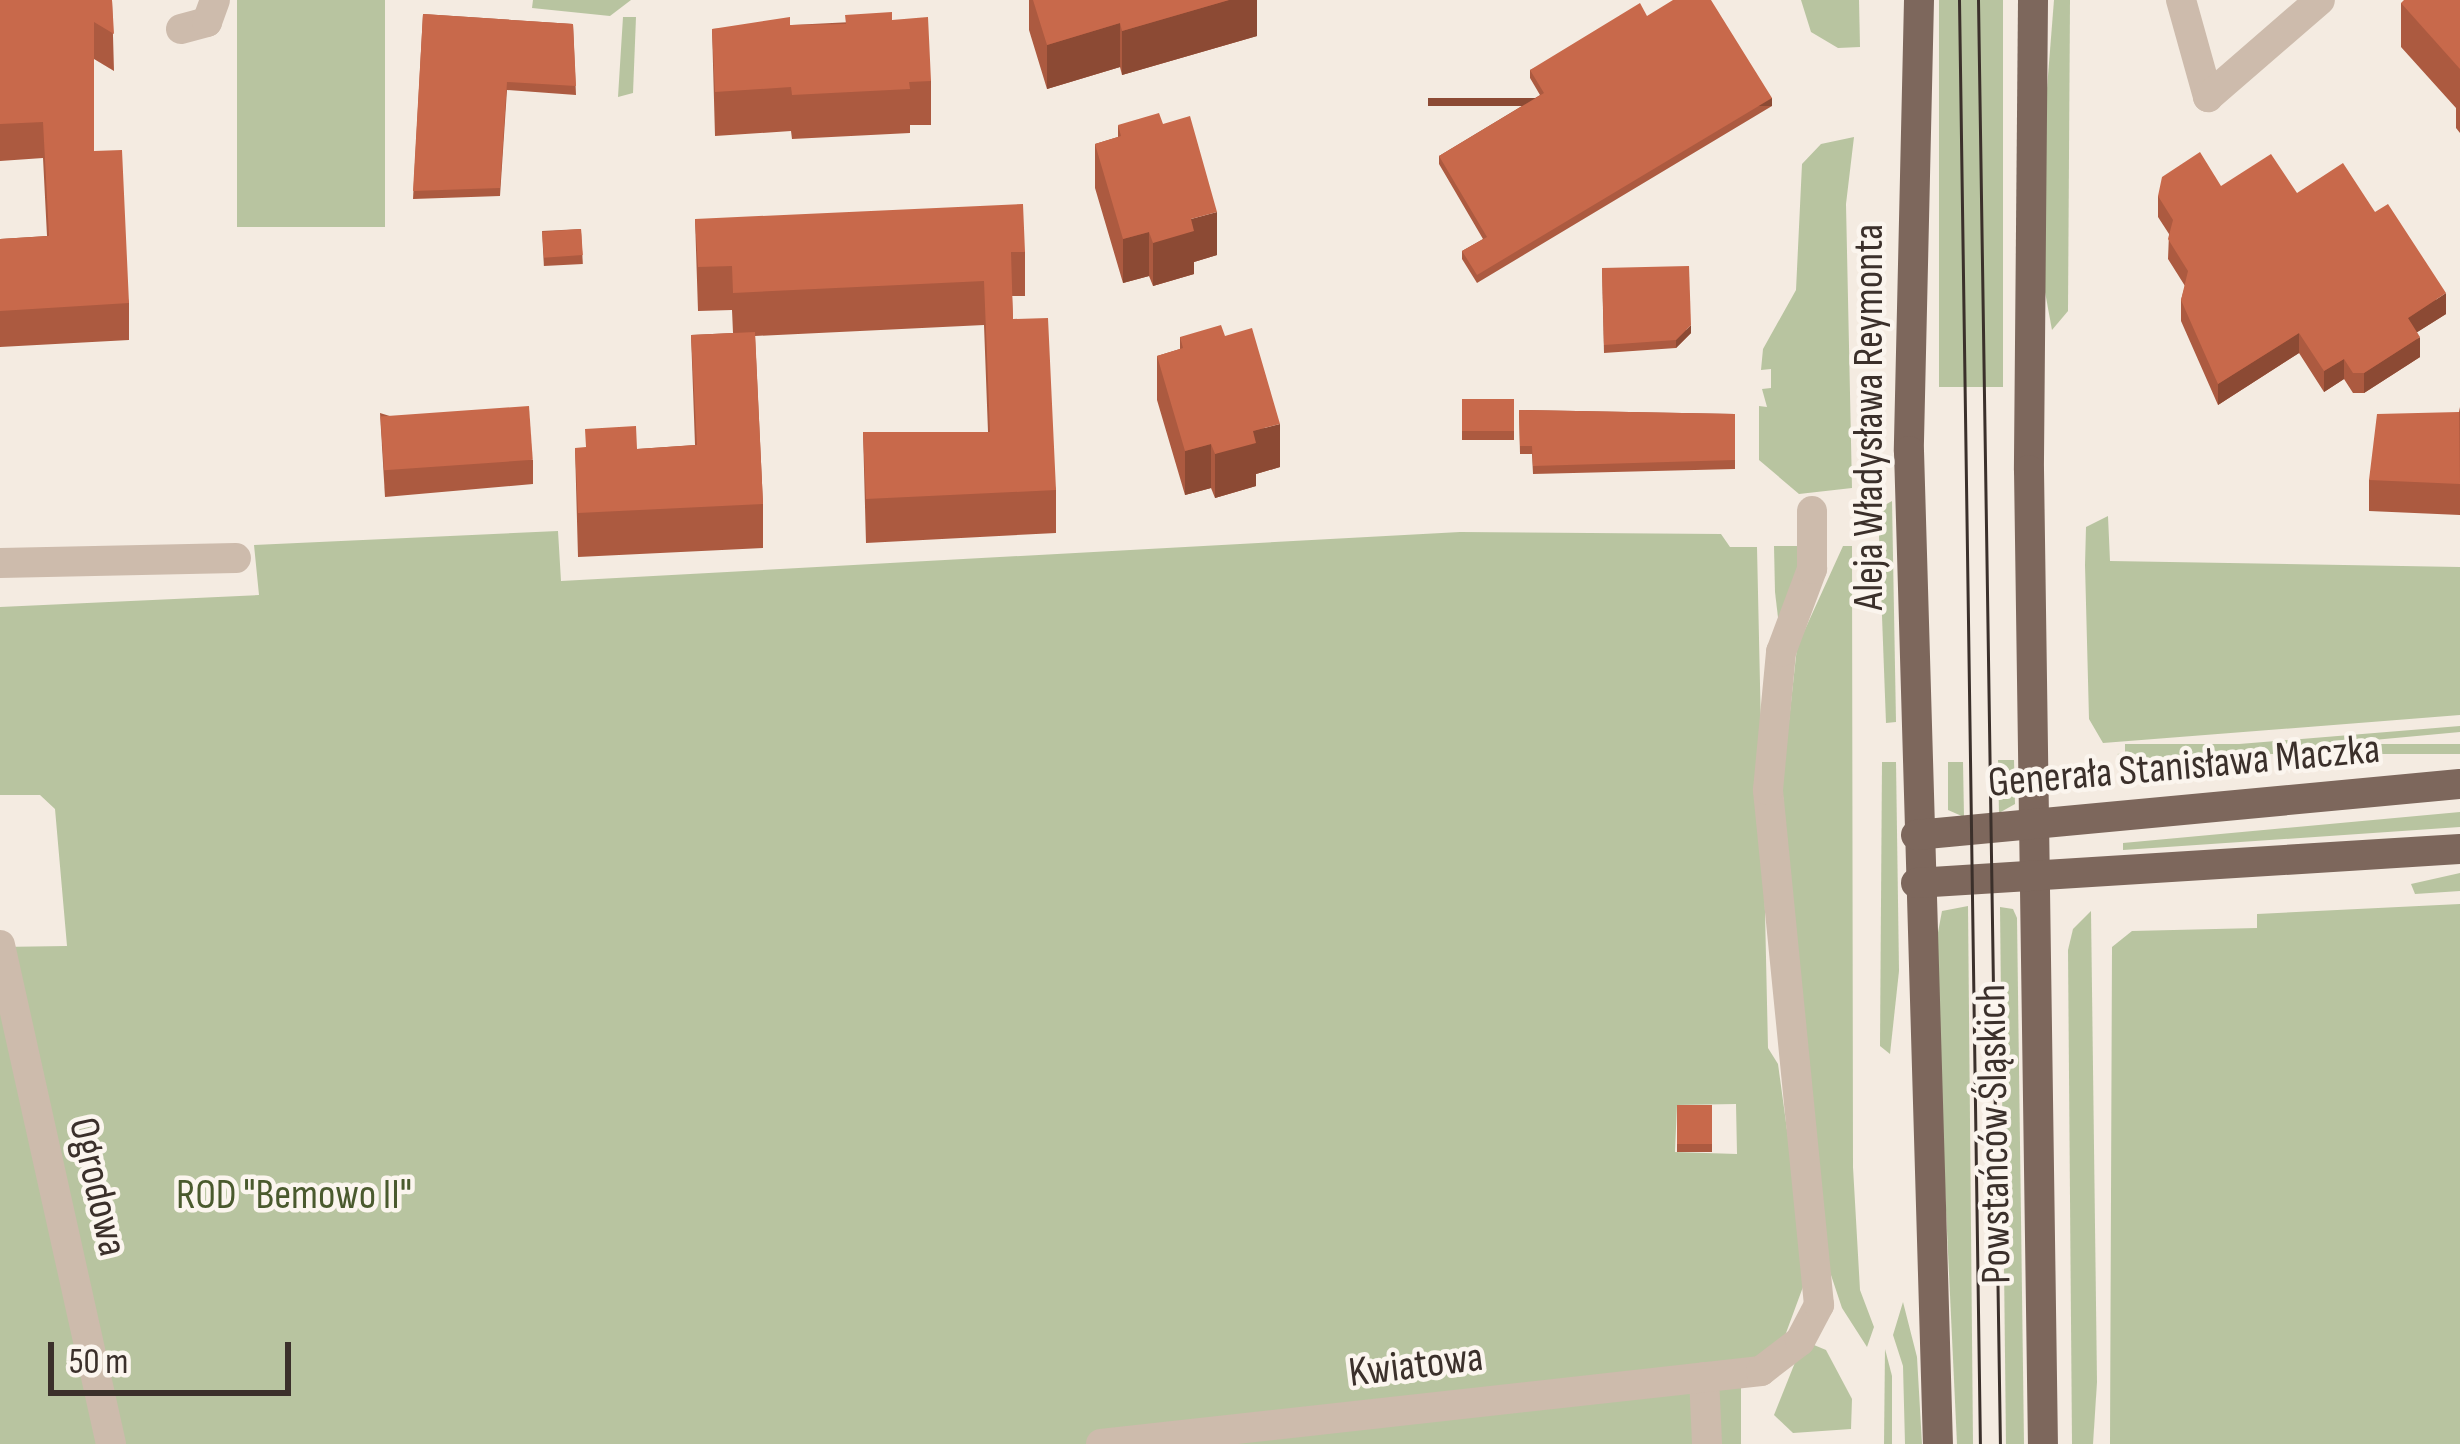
<!DOCTYPE html>
<html>
<head>
<meta charset="utf-8">
<style>
  body { margin:0 }
  #map { position:relative; width:2460px; height:1444px; overflow:hidden; background:#f4ebe1; font-family:"Sofia Sans Condensed",sans-serif }
  div>[style] { position:absolute }
  .green>* { inset:0; background:#b8c4a0; transform-origin:0 0 }
  .minor>* { height:30px; margin:-15px; padding:0 15px; transform-origin:15px; border-radius:15px; background:#cdbbac }
  .major>* { height:30px; margin:-15px; padding:0 15px; transform-origin:15px; border-radius:15px; background:#7d675c }
  .tram>* { height:3px; margin:-1.5px; padding:0 1.5px; transform-origin:1.5px; border-radius:1.5px; background:#3b302b }
  .wall>* { inset:0; background:#ac5a40; transform-origin:0 0 }
  .shaded-wall>* { inset:0; background:#8c4a34; transform-origin:0 0 }
  .building>* { inset:0; background:#c8694b; transform-origin:0 0 }
  span { translate:-50% -50%; white-space:nowrap; text-align:center; line-height:1.15; -webkit-text-stroke:9px #fbf5ee; paint-order:stroke }
  .street-label { font-size:42px; color:#3b302b }
  .park-label { font-size:42px; color:#4a5a2e }
  .scale { position:absolute; left:48px; top:1342px; width:243px; height:54px; box-sizing:border-box; border:6px solid #3b302b; border-top:0; padding-left:15px; font-size:36px; line-height:42px; white-space:nowrap; color:#3b302b; -webkit-text-stroke:9px #fbf5ee; paint-order:stroke }
</style>
</head>
<body>
<div id="map">
  <div class="green">
    <div style="left:237px;top:0;width:148px;height:227px"></div>
    <div style="clip-path:polygon(533px 0,631px 0,610px 16px,532px 8px)"></div>
    <div style="clip-path:polygon(1801px 0,1859px 0,1860px 47px,1838px 48px,1811px 32px)"></div>
    <div style="left:1939px;top:0;width:64px;height:387px"></div>
    <div style="clip-path:polygon(2054px 0,2070px 0,2068px 311px,2052px 330px,2043px 281px,2044px 126px)"></div>
    <div style="clip-path:polygon(623px 17px,636px 17px,633px 93px,618px 97px)"></div>
    <div style="clip-path:polygon(1854px 137px,1846px 204px,1852px 488px,1799px 494px,1759px 460px,1759px 406px,1767px 407px,1762px 389px,1771px 388px,1771px 369px,1761px 370px,1763px 349px,1796px 290px,1802px 164px,1821px 144px)"></div>
    <div style="clip-path:polygon(1892px 501px,1896px 722px,1886px 723px,1878px 509px)"></div>
    <div style="clip-path:polygon(2108px 516px,2110px 561px,2460px 567px,2460px 715px,2103px 743px,2089px 719px,2085px 565px,2086px 527px)"></div>
    <div style="clip-path:polygon(evenodd,558px 531px,561px 581px,1460px 532px,1721px 534px,1730px 547px,1757px 547px,1768px 1048px,1778px 1064px,1807px 1276px,1779px 1352px,1741px 1362px,1741px 1444px,0 1444px,0 947px,67px 946px,55px 809px,40px 795px,0 795px,0 607px,259px 595px,254px 545px,558px 531px,1736px 1104px,1737px 1154px,1675px 1152px,1677px 1105px,1736px 1104px)"></div>
    <div style="clip-path:polygon(1774px 546px,1805px 546px,1779px 626px,1775px 592px)"></div>
    <div style="clip-path:polygon(1843px 546px,1852px 546px,1853px 1167px,1860px 1290px,1874px 1327px,1867px 1347px,1842px 1308px,1822px 1248px,1782px 785px,1797px 647px)"></div>
    <div style="clip-path:polygon(2460px 726px,2460px 732px,2298px 747px,2135px 760px,2117px 754px)"></div>
    <div style="left:2460px;top:744px;width:10px;height:335px;rotate:90deg"></div>
    <div style="clip-path:polygon(1998px 760px,2014px 760px,2015px 804px,1999px 813px)"></div>
    <div style="clip-path:polygon(1882px 762px,1896px 762px,1899px 971px,1890px 1054px,1880px 1046px)"></div>
    <div style="clip-path:polygon(1948px 762px,1963px 762px,1964px 817px,1948px 810px)"></div>
    <div style="clip-path:polygon(2460px 812px,2460px 827px,2123px 850px,2123px 843px)"></div>
    <div style="clip-path:polygon(2460px 873px,2460px 891px,2415px 894px,2411px 884px)"></div>
    <div style="clip-path:polygon(2460px 904px,2460px 1444px,2110px 1444px,2112px 947px,2132px 931px,2257px 928px,2257px 914px)"></div>
    <div style="clip-path:polygon(1968px 906px,1973px 1444px,1957px 1444px,1934px 954px,1942px 911px)"></div>
    <div style="clip-path:polygon(2000px 907px,2013px 909px,2017px 918px,2024px 1444px,2006px 1444px)"></div>
    <div style="clip-path:polygon(2091px 911px,2097px 1382px,2093px 1444px,2072px 1444px,2068px 950px,2073px 929px)"></div>
    <div style="clip-path:polygon(1903px 1302px,1917px 1357px,1922px 1444px,1905px 1444px,1903px 1366px,1893px 1335px)"></div>
    <div style="clip-path:polygon(1814px 1345px,1826px 1350px,1852px 1399px,1851px 1429px,1793px 1433px,1774px 1415px,1800px 1350px)"></div>
    <div style="clip-path:polygon(1885px 1349px,1892px 1376px,1892px 1444px,1884px 1444px)"></div>
  </div>
  <div class="minor">
    <div style="left:2181px;top:0;width:101px;rotate:74.4deg"></div>
    <div style="left:2208px;top:97px;width:148px;rotate:-40.9deg"></div>
    <div style="left:181px;top:29px;width:27px;rotate:-15deg"></div>
    <div style="left:207px;top:22px;width:23px;rotate:-70deg"></div>
    <div style="left:0;top:563px;width:236px;rotate:-1.2deg"></div>
    <div style="left:0;top:945px;width:511px;rotate:77.46deg"></div>
    <div style="left:1704px;top:1377px;width:67px;rotate:87.4deg"></div>
    <div style="left:1101px;top:1444px;width:664px;rotate:-6.31deg"></div>
    <div style="left:1761px;top:1371px;width:49px;rotate:-37.6deg"></div>
    <div style="left:1800px;top:1341px;width:41px;rotate:-62.2deg"></div>
    <div style="left:1819px;top:1305px;width:518px;rotate:-95.66deg"></div>
    <div style="left:1768px;top:790px;width:139px;rotate:-84.6deg"></div>
    <div style="left:1781px;top:652px;width:89px;rotate:-69.5deg"></div>
    <div style="left:1812px;top:569px;width:58px;rotate:-90deg"></div>
  </div>
  <div class="major">
    <div style="left:1919px;top:0;width:451px;rotate:91.3deg"></div>
    <div style="left:1909px;top:451px;width:993px;rotate:88.33deg"></div>
    <div style="left:2033px;top:0;width:470px;rotate:90.5deg"></div>
    <div style="left:2029px;top:470px;width:974px;rotate:89.18deg"></div>
    <div style="left:1916px;top:835px;width:546px;rotate:-5.36deg"></div>
    <div style="left:1916px;top:883px;width:545px;rotate:-3.58deg"></div>
  </div>
  <div class="tram">
    <div style="left:1959px;top:0;width:1444px;rotate:89.17deg"></div>
    <div style="left:1978px;top:0;width:1444px;rotate:89.13deg"></div>
  </div>
  <div class="wall">
    <div style="clip-path:polygon(0 0,112px 0,114px 71px,94px 59px,94px 151px,129px 303px,129px 340px,0 347px,0 239px,47px 236px,43px 158px,0 161px)"></div>
    <div style="clip-path:polygon(1029px 0,1257px 0,1257px 36px,1122px 75px,1120px 67px,1047px 89px,1029px 30px)"></div>
    <div style="clip-path:polygon(2460px 0,2460px 133px,2456px 128px,2456px 108px,2401px 47px,2401px 3px)"></div>
    <div style="clip-path:polygon(423px 14px,573px 24px,576px 95px,507px 90px,500px 196px,413px 199px)"></div>
    <div style="clip-path:polygon(1647px 16px,1772px 106px,1477px 283px,1462px 259px,1462px 251px,1483px 239px,1439px 164px,1439px 156px,1540px 95px,1530px 78px,1530px 70px)"></div>
    <div style="clip-path:polygon(892px 20px,931px 81px,931px 125px,910px 125px,910px 133px,792px 139px,791px 131px,715px 136px,712px 29px)"></div>
    <div style="clip-path:polygon(1118px 125px,1217px 255px,1194px 262px,1194px 274px,1153px 286px,1149px 276px,1123px 283px,1095px 188px,1095px 144px,1118px 137px)"></div>
    <div style="clip-path:polygon(2221px 186px,2297px 193px,2375px 212px,2446px 314px,2417px 332px,2420px 357px,2364px 393px,2353px 393px,2344px 379px,2324px 392px,2299px 353px,2218px 405px,2181px 321px,2181px 300px,2185px 286px,2168px 259px,2169px 234px,2158px 217px,2158px 196px)"></div>
    <div style="clip-path:polygon(695px 219px,1025px 252px,1025px 296px,1012px 296px,1013px 319px,1056px 490px,1056px 533px,866px 543px,863px 432px,988px 432px,984px 325px,755px 336px,763px 504px,763px 548px,578px 557px,575px 448px,637px 449px,695px 445px,691px 335px,733px 333px,732px 310px,698px 311px)"></div>
    <div style="left:581px;top:229px;width:35px;height:39px;rotate:87deg"></div>
    <div style="clip-path:polygon(1602px 268px,1691px 333px,1676px 348px,1604px 353px)"></div>
    <div style="clip-path:polygon(1225px 336px,1280px 467px,1256px 474px,1256px 486px,1215px 498px,1211px 488px,1185px 495px,1157px 400px,1157px 356px,1180px 349px,1180px 337px)"></div>
    <div style="left:1514px;top:399px;width:41px;height:52px;rotate:90deg"></div>
    <div style="clip-path:polygon(2460px 407px,2460px 515px,2369px 511px,2369px 480px,2459px 412px)"></div>
    <div style="clip-path:polygon(1519px 410px,1735px 414px,1735px 469px,1533px 474px,1532px 454px,1520px 454px)"></div>
    <div style="clip-path:polygon(380px 413px,533px 460px,533px 484px,385px 497px)"></div>
    <div style="left:1677px;top:1105px;width:35px;height:47px"></div>
  </div>
  <div class="shaded-wall">
    <div style="clip-path:polygon(1229px 0,1257px 0,1257px 36px,1122px 75px,1122px 31px)"></div>
    <div style="clip-path:polygon(1120px 23px,1120px 67px,1047px 89px,1047px 45px)"></div>
    <div style="left:1772px;top:98px;width:8px;height:344px;rotate:90deg"></div>
    <div style="clip-path:polygon(1217px 212px,1217px 255px,1194px 262px,1194px 274px,1153px 286px,1153px 243px,1191px 219px)"></div>
    <div style="clip-path:polygon(1149px 232px,1149px 276px,1123px 283px,1123px 239px)"></div>
    <div style="clip-path:polygon(2446px 293px,2446px 314px,2408px 338px,2408px 318px)"></div>
    <div style="clip-path:polygon(1691px 325px,1691px 333px,1676px 348px,1676px 340px)"></div>
    <div style="clip-path:polygon(2299px 333px,2299px 353px,2218px 405px,2218px 384px)"></div>
    <div style="clip-path:polygon(2420px 337px,2420px 357px,2364px 393px,2364px 373px)"></div>
    <div style="clip-path:polygon(2344px 359px,2344px 379px,2324px 392px,2324px 371px)"></div>
    <div style="clip-path:polygon(1280px 424px,1280px 467px,1256px 474px,1256px 486px,1215px 498px,1215px 454px,1253px 431px)"></div>
    <div style="clip-path:polygon(1211px 444px,1211px 488px,1185px 495px,1185px 451px)"></div>
  </div>
  <div class="building">
    <div style="clip-path:polygon(0 0,112px 0,114px 34px,94px 22px,94px 151px,122px 150px,129px 303px,0 311px,0 239px,49px 236px,43px 122px,0 124px)"></div>
    <div style="clip-path:polygon(1033px 0,1229px 0,1122px 31px,1120px 23px,1047px 45px)"></div>
    <div style="clip-path:polygon(1673px 0,1711px 0,1772px 98px,1477px 275px,1462px 251px,1487px 237px,1439px 156px,1544px 93px,1530px 70px,1640px 3px,1647px 16px)"></div>
    <div style="clip-path:polygon(2404px 0,2460px 0,2460px 69px,2401px 3px)"></div>
    <div style="clip-path:polygon(892px 12px,892px 20px,928px 17px,931px 81px,909px 82px,910px 89px,792px 95px,791px 87px,715px 92px,712px 29px,790px 17px,790px 25px,846px 24px,845px 15px)"></div>
    <div style="clip-path:polygon(423px 14px,573px 24px,576px 86px,507px 82px,500px 188px,413px 191px)"></div>
    <div style="clip-path:polygon(1159px 113px,1163px 124px,1190px 116px,1217px 212px,1191px 219px,1194px 231px,1153px 243px,1149px 232px,1123px 239px,1095px 144px,1121px 136px,1118px 125px)"></div>
    <div style="clip-path:polygon(2200px 152px,2221px 186px,2271px 154px,2297px 193px,2343px 163px,2375px 212px,2388px 204px,2446px 293px,2408px 318px,2420px 337px,2364px 373px,2353px 373px,2344px 359px,2324px 371px,2299px 333px,2218px 384px,2181px 300px,2188px 271px,2168px 239px,2173px 220px,2158px 196px,2162px 177px)"></div>
    <div style="clip-path:polygon(1023px 204px,1025px 252px,1011px 252px,1013px 319px,1048px 318px,1056px 490px,866px 499px,863px 432px,990px 432px,984px 281px,733px 293px,732px 266px,698px 267px,695px 219px)"></div>
    <div style="left:581px;top:229px;width:26px;height:39px;rotate:86deg"></div>
    <div style="clip-path:polygon(1689px 266px,1691px 325px,1676px 340px,1604px 345px,1602px 268px)"></div>
    <div style="clip-path:polygon(1221px 325px,1225px 336px,1252px 328px,1280px 424px,1253px 431px,1256px 443px,1215px 454px,1211px 444px,1185px 451px,1157px 356px,1183px 348px,1180px 337px)"></div>
    <div style="clip-path:polygon(755px 332px,763px 504px,578px 513px,575px 448px,586px 447px,585px 429px,636px 426px,637px 449px,697px 445px,691px 335px)"></div>
    <div style="left:1514px;top:399px;width:32px;height:52px;rotate:90deg"></div>
    <div style="left:529px;top:406px;width:54px;height:149px;rotate:86deg"></div>
    <div style="clip-path:polygon(2459px 406px,2460px 484px,2369px 480px,2377px 414px,2459px 412px)"></div>
    <div style="clip-path:polygon(1519px 410px,1735px 414px,1735px 460px,1533px 466px,1532px 446px,1520px 446px)"></div>
    <div style="left:1677px;top:1105px;width:35px;height:39px"></div>
  </div>
  <div class="street-label">
    <span style="left:1870px;top:417px;rotate:-90deg">Aleja Władysława Reymonta</span>
    <span style="left:2184px;top:767px;rotate:-5deg">Generała Stanisława Maczka</span>
    <span style="left:1995px;top:1134px;rotate:-91deg">Powstańców Śląskich</span>
    <span style="left:97px;top:1187px;rotate:77deg">Ogrodowa</span>
    <span style="left:1416px;top:1366px;rotate:-7deg">Kwiatowa</span>
  </div>
  <div class="park-label">
    <span style="left:294px;top:1196px">ROD "Bemowo II"</span>
  </div>
  <div class="scale">50 m</div>
</div>
</body>
</html>
